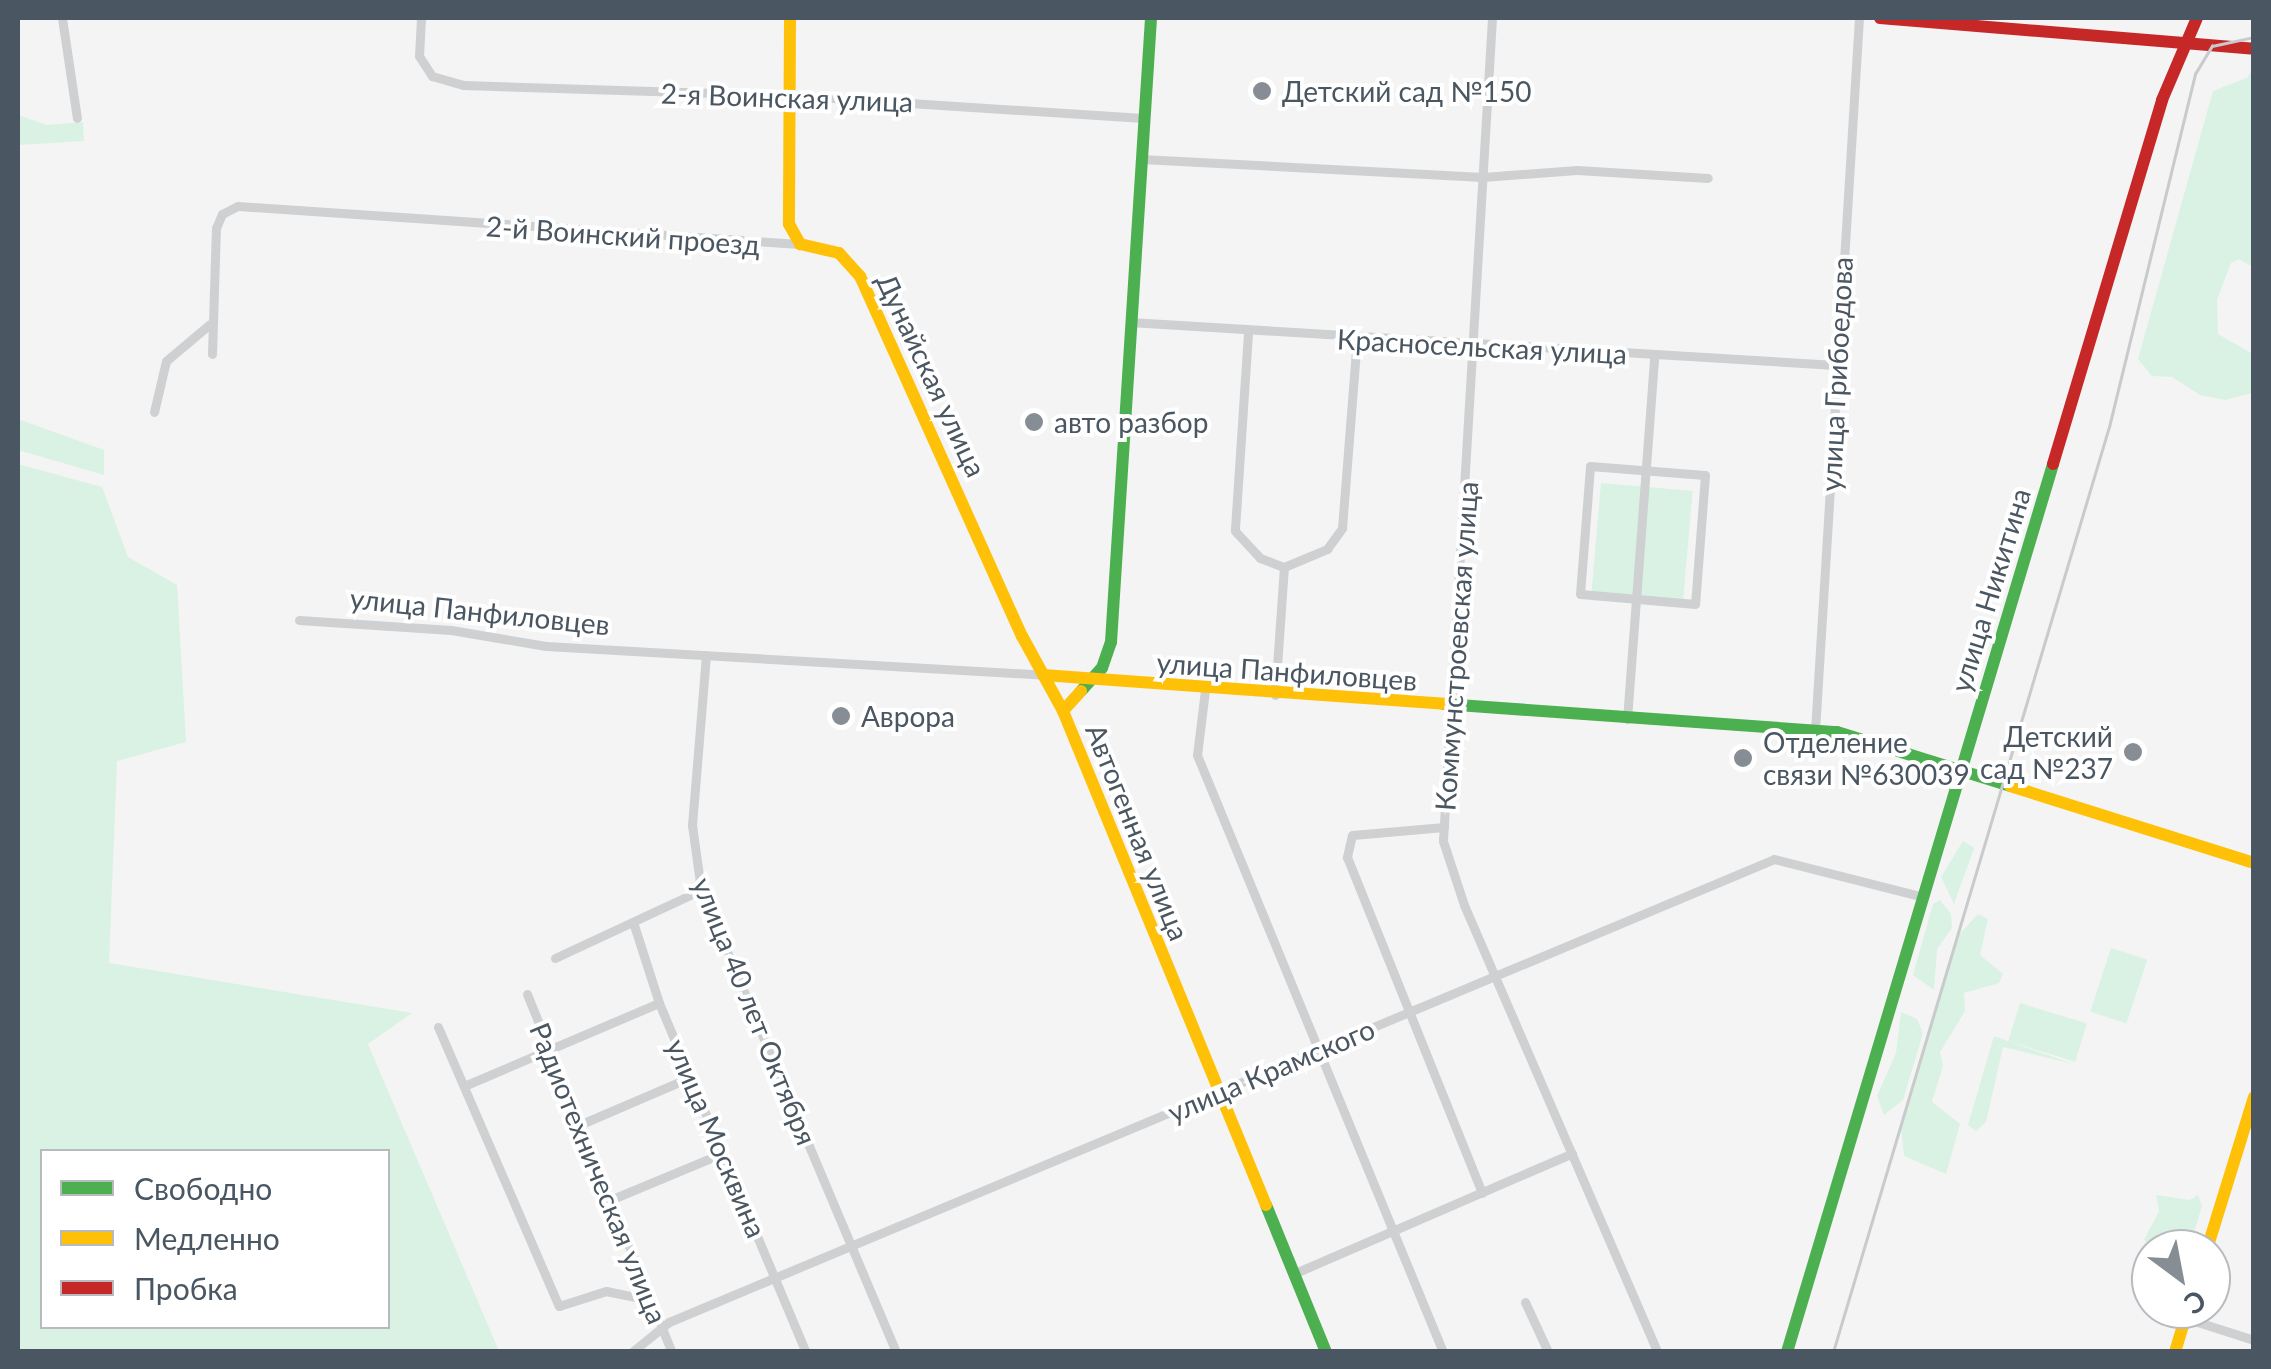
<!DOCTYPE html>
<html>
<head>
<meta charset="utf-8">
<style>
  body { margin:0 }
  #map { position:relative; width:2271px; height:1369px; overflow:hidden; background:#f4f4f4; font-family:Lato,sans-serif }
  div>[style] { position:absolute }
  .green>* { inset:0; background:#d9f2e3; transform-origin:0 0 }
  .street>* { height:9px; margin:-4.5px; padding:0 4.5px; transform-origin:4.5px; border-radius:4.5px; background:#ced0d2 }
  .fast>* { height:12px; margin:-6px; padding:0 6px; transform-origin:6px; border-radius:6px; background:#4caf50 }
  .slow>* { height:12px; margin:-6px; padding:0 6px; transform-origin:6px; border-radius:6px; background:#ffc107 }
  .jam>* { height:12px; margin:-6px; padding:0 6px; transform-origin:6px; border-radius:6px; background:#c62828 }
  .tram>* { height:2.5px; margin:-1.25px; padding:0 1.25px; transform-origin:1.25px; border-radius:1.25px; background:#c9cacc }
  .dots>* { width:28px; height:28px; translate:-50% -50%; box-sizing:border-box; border:5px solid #fff; border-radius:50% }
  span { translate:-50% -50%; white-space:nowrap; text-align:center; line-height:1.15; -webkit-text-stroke:8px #fff; paint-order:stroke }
  .poi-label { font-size:28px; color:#4a5661 }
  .left { translate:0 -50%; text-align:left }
  .right { translate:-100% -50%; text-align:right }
  .street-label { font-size:28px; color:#4a5661 }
  .frame { position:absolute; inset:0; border:20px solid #4a5661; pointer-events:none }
  .legend { position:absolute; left:40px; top:1149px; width:350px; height:180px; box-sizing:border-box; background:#fff; border:2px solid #b7bbc0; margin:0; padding:12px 18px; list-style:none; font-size:30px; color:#4a5661 }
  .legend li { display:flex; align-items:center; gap:20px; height:50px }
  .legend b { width:50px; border:2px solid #b7bbc0 }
  .north { position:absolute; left:2131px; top:1229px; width:100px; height:100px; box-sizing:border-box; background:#fff; border:2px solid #b7bbc0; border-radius:50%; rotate:148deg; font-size:28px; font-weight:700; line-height:40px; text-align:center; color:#4a5661 }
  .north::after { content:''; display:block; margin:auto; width:35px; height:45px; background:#868d94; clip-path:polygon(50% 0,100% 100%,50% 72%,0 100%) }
</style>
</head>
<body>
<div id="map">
  <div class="green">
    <div style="clip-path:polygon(2253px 68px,2253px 267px,2239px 259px,2231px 263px,2217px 300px,2218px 334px,2253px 354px,2253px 393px,2225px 400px,2200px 395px,2172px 377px,2152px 376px,2138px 359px,2213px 91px,2247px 78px)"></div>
    <div style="clip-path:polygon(18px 115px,47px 125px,83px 122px,84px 141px,18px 145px)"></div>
    <div style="clip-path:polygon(18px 419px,104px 450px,104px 475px,18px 450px)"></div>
    <div style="clip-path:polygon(evenodd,18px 464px,102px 487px,128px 557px,177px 585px,186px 742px,117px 761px,109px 963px,412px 1013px,368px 1044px,499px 1351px,18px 1351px,18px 464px,42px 1152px,388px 1152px,388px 1326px,42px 1326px,42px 1152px)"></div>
    <div style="left:1601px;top:483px;width:92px;height:110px;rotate:5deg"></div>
    <div style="clip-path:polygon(1963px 841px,1974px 848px,1954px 904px,1941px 877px)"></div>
    <div style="clip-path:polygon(1940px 900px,1951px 914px,1952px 928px,1937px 949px,1934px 990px,1913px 975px,1933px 904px)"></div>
    <div style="clip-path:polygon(1978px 914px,1988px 919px,1980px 955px,2003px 974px,1999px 983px,1964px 993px,1965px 1011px,1940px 1052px,1943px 1066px,1932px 1102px,1960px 1124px,1946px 1174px,1904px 1156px,1901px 1129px,1957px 937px)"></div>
    <div style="left:2111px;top:948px;width:38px;height:67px;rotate:18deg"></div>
    <div style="left:2020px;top:1003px;width:70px;height:40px;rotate:17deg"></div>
    <div style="clip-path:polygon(1901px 1012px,1917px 1019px,1923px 1033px,1903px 1100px,1884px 1115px,1877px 1096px,1896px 1053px)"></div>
    <div style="clip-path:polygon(1994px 1036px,2073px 1064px,2003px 1047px,1986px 1122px,1976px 1131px,1968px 1125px)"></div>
    <div style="clip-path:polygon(2156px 1195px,2190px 1200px,2198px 1195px,2202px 1206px,2189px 1249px,2156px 1249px,2144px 1240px,2159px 1211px)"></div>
  </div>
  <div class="street">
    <div style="left:62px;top:18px;width:101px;rotate:81.5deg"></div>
    <div style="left:421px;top:18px;width:38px;rotate:93deg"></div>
    <div style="left:419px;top:56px;width:24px;rotate:57deg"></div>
    <div style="left:432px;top:76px;width:32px;rotate:16deg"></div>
    <div style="left:463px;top:85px;width:323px;rotate:1.8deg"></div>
    <div style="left:786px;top:95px;width:358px;rotate:3.7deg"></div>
    <div style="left:1492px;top:18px;width:824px;rotate:93.41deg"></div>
    <div style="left:1443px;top:841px;width:67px;rotate:71.8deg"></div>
    <div style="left:1464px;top:905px;width:487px;rotate:66.6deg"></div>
    <div style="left:1141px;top:159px;width:342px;rotate:3deg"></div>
    <div style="left:1483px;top:177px;width:94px;rotate:-4.3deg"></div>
    <div style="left:1577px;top:170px;width:131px;rotate:3.5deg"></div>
    <div style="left:1130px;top:322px;width:707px;rotate:3.49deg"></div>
    <div style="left:1248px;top:333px;width:198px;rotate:93.8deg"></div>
    <div style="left:1235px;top:531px;width:37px;rotate:47deg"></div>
    <div style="left:1260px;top:558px;width:26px;rotate:21deg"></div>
    <div style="left:212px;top:354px;width:126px;rotate:-88.2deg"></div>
    <div style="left:216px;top:228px;width:15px;rotate:-67deg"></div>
    <div style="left:222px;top:214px;width:18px;rotate:-27deg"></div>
    <div style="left:238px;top:206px;width:563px;rotate:3.87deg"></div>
    <div style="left:154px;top:412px;width:52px;rotate:-76.8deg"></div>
    <div style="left:166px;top:361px;width:57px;rotate:-40.1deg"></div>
    <div style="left:1590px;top:466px;width:115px;rotate:4.5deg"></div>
    <div style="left:1705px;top:475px;width:129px;rotate:94.4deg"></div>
    <div style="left:1695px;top:604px;width:115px;rotate:-175deg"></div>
    <div style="left:1580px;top:594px;width:128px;rotate:-85.5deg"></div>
    <div style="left:299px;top:620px;width:152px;rotate:3.8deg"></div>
    <div style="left:451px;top:630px;width:96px;rotate:9.6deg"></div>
    <div style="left:546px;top:646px;width:498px;rotate:3.3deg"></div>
    <div style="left:706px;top:655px;width:171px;rotate:94.7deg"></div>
    <div style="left:692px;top:825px;width:66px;rotate:82.1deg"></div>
    <div style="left:701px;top:890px;width:501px;rotate:67.12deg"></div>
    <div style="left:1205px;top:690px;width:65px;rotate:97deg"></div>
    <div style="left:1197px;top:755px;width:646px;rotate:67.61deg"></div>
    <div style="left:1275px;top:695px;width:128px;rotate:-86deg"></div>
    <div style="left:1284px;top:567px;width:47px;rotate:-22.7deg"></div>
    <div style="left:1327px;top:549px;width:26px;rotate:-54deg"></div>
    <div style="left:1342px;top:528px;width:190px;rotate:-85.5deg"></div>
    <div style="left:1627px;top:719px;width:364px;rotate:-85.7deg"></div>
    <div style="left:1815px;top:731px;width:714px;rotate:-86.47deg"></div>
    <div style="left:1444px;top:827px;width:92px;rotate:175deg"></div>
    <div style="left:1352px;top:835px;width:23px;rotate:103deg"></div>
    <div style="left:1347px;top:857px;width:362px;rotate:68.1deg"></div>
    <div style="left:633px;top:922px;width:85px;rotate:72.2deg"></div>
    <div style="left:659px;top:1003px;width:379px;rotate:67.2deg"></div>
    <div style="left:555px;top:958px;width:161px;rotate:-25deg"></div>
    <div style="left:527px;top:994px;width:386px;rotate:68deg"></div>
    <div style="left:438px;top:1027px;width:304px;rotate:66.6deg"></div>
    <div style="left:559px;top:1306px;width:49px;rotate:-17.7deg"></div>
    <div style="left:606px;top:1291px;width:45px;rotate:11.6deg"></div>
    <div style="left:464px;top:1086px;width:212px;rotate:-23.1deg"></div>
    <div style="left:579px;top:1125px;width:122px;rotate:-23.2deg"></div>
    <div style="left:610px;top:1200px;width:122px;rotate:-22.6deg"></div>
    <div style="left:1293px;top:1274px;width:304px;rotate:-23.4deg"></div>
    <div style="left:1525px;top:1302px;width:55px;rotate:65.3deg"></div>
    <div style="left:2185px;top:1318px;width:72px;rotate:17.7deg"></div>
    <div style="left:632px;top:1352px;width:48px;rotate:-39deg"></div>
    <div style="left:669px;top:1322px;width:1198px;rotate:-22.73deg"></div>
    <div style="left:1774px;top:859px;width:155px;rotate:14.2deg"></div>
  </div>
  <div class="fast">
    <div style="left:1081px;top:691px;width:31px;rotate:-48deg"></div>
    <div style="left:1102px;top:668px;width:28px;rotate:-71deg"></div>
    <div style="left:1111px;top:642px;width:625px;rotate:-86.33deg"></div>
    <div style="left:1444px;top:704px;width:394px;rotate:4.1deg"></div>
    <div style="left:1837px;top:732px;width:181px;rotate:17.3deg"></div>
    <div style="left:1266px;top:1205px;width:159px;rotate:67.8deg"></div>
    <div style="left:1787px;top:1352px;width:927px;rotate:-73.32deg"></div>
  </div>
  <div class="slow">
    <div style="left:790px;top:18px;width:206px;rotate:90.3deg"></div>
    <div style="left:789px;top:224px;width:23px;rotate:61deg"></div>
    <div style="left:800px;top:244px;width:40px;rotate:13deg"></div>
    <div style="left:839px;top:253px;width:31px;rotate:48deg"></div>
    <div style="left:860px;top:276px;width:395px;rotate:65.8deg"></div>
    <div style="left:1022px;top:636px;width:85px;rotate:61.3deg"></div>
    <div style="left:1043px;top:675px;width:402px;rotate:4.1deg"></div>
    <div style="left:1081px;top:691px;width:27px;rotate:132deg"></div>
    <div style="left:1063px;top:711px;width:534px;rotate:67.66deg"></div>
    <div style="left:2010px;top:786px;width:256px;rotate:17.5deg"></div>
    <div style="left:2207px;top:1249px;width:159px;rotate:-72.8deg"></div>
    <div style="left:2175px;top:1352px;width:45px;rotate:-73.2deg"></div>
  </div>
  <div class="jam">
    <div style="left:1880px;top:18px;width:375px;rotate:4.7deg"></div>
    <div style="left:2053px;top:464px;width:380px;rotate:-73.3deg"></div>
    <div style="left:2162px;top:100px;width:89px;rotate:-66.9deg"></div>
  </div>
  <div class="tram">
    <div style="left:1833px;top:1352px;width:965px;rotate:-73.39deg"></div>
    <div style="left:2109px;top:427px;width:363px;rotate:-76.3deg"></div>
    <div style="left:2195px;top:74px;width:33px;rotate:-59deg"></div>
    <div style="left:2212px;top:46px;width:43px;rotate:-12.1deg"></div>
  </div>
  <div class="dots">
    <div style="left:1262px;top:91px;background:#868d94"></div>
    <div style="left:1034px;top:422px;background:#868d94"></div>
    <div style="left:841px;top:716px;background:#868d94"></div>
    <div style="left:2133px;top:752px;background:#868d94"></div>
    <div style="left:1743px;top:758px;background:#868d94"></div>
  </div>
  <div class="poi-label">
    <span class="left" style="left:1282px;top:91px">Детский сад №150</span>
    <span class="left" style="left:1054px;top:422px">авто разбор</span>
    <span class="left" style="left:861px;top:716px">Аврора</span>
    <span class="right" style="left:2113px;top:752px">Детский<br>сад №237</span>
    <span class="left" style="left:1763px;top:758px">Отделение<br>связи №630039</span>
  </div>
  <div class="street-label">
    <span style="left:787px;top:97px;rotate:2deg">2-я Воинская улица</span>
    <span style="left:623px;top:235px;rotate:4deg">2-й Воинский проезд</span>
    <span style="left:1482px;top:346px;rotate:3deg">Красносельская улица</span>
    <span style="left:1836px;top:374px;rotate:-87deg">улица Грибоедова</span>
    <span style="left:932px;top:375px;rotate:65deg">Дунайская улица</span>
    <span style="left:1990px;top:590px;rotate:-73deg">улица Никитина</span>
    <span style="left:480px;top:611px;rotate:6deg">улица Панфиловцев</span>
    <span style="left:1456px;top:646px;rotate:-86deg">Коммунстроевская улица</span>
    <span style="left:1287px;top:671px;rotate:4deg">улица Панфиловцев</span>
    <span style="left:1138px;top:832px;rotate:68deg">Автогенная улица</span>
    <span style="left:755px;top:1011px;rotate:68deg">улица 40 лет Октября</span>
    <span style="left:1271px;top:1070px;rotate:-23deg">улица Крамского</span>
    <span style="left:717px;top:1138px;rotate:67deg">улица Москвина</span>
    <span style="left:599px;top:1173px;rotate:68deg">Радиотехническая улица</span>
  </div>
  <div class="frame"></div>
  <ul class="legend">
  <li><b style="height:12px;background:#4caf50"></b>Свободно</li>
  <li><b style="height:12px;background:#ffc107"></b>Медленно</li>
  <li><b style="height:12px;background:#c62828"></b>Пробка</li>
  </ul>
  <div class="north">С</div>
</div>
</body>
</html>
